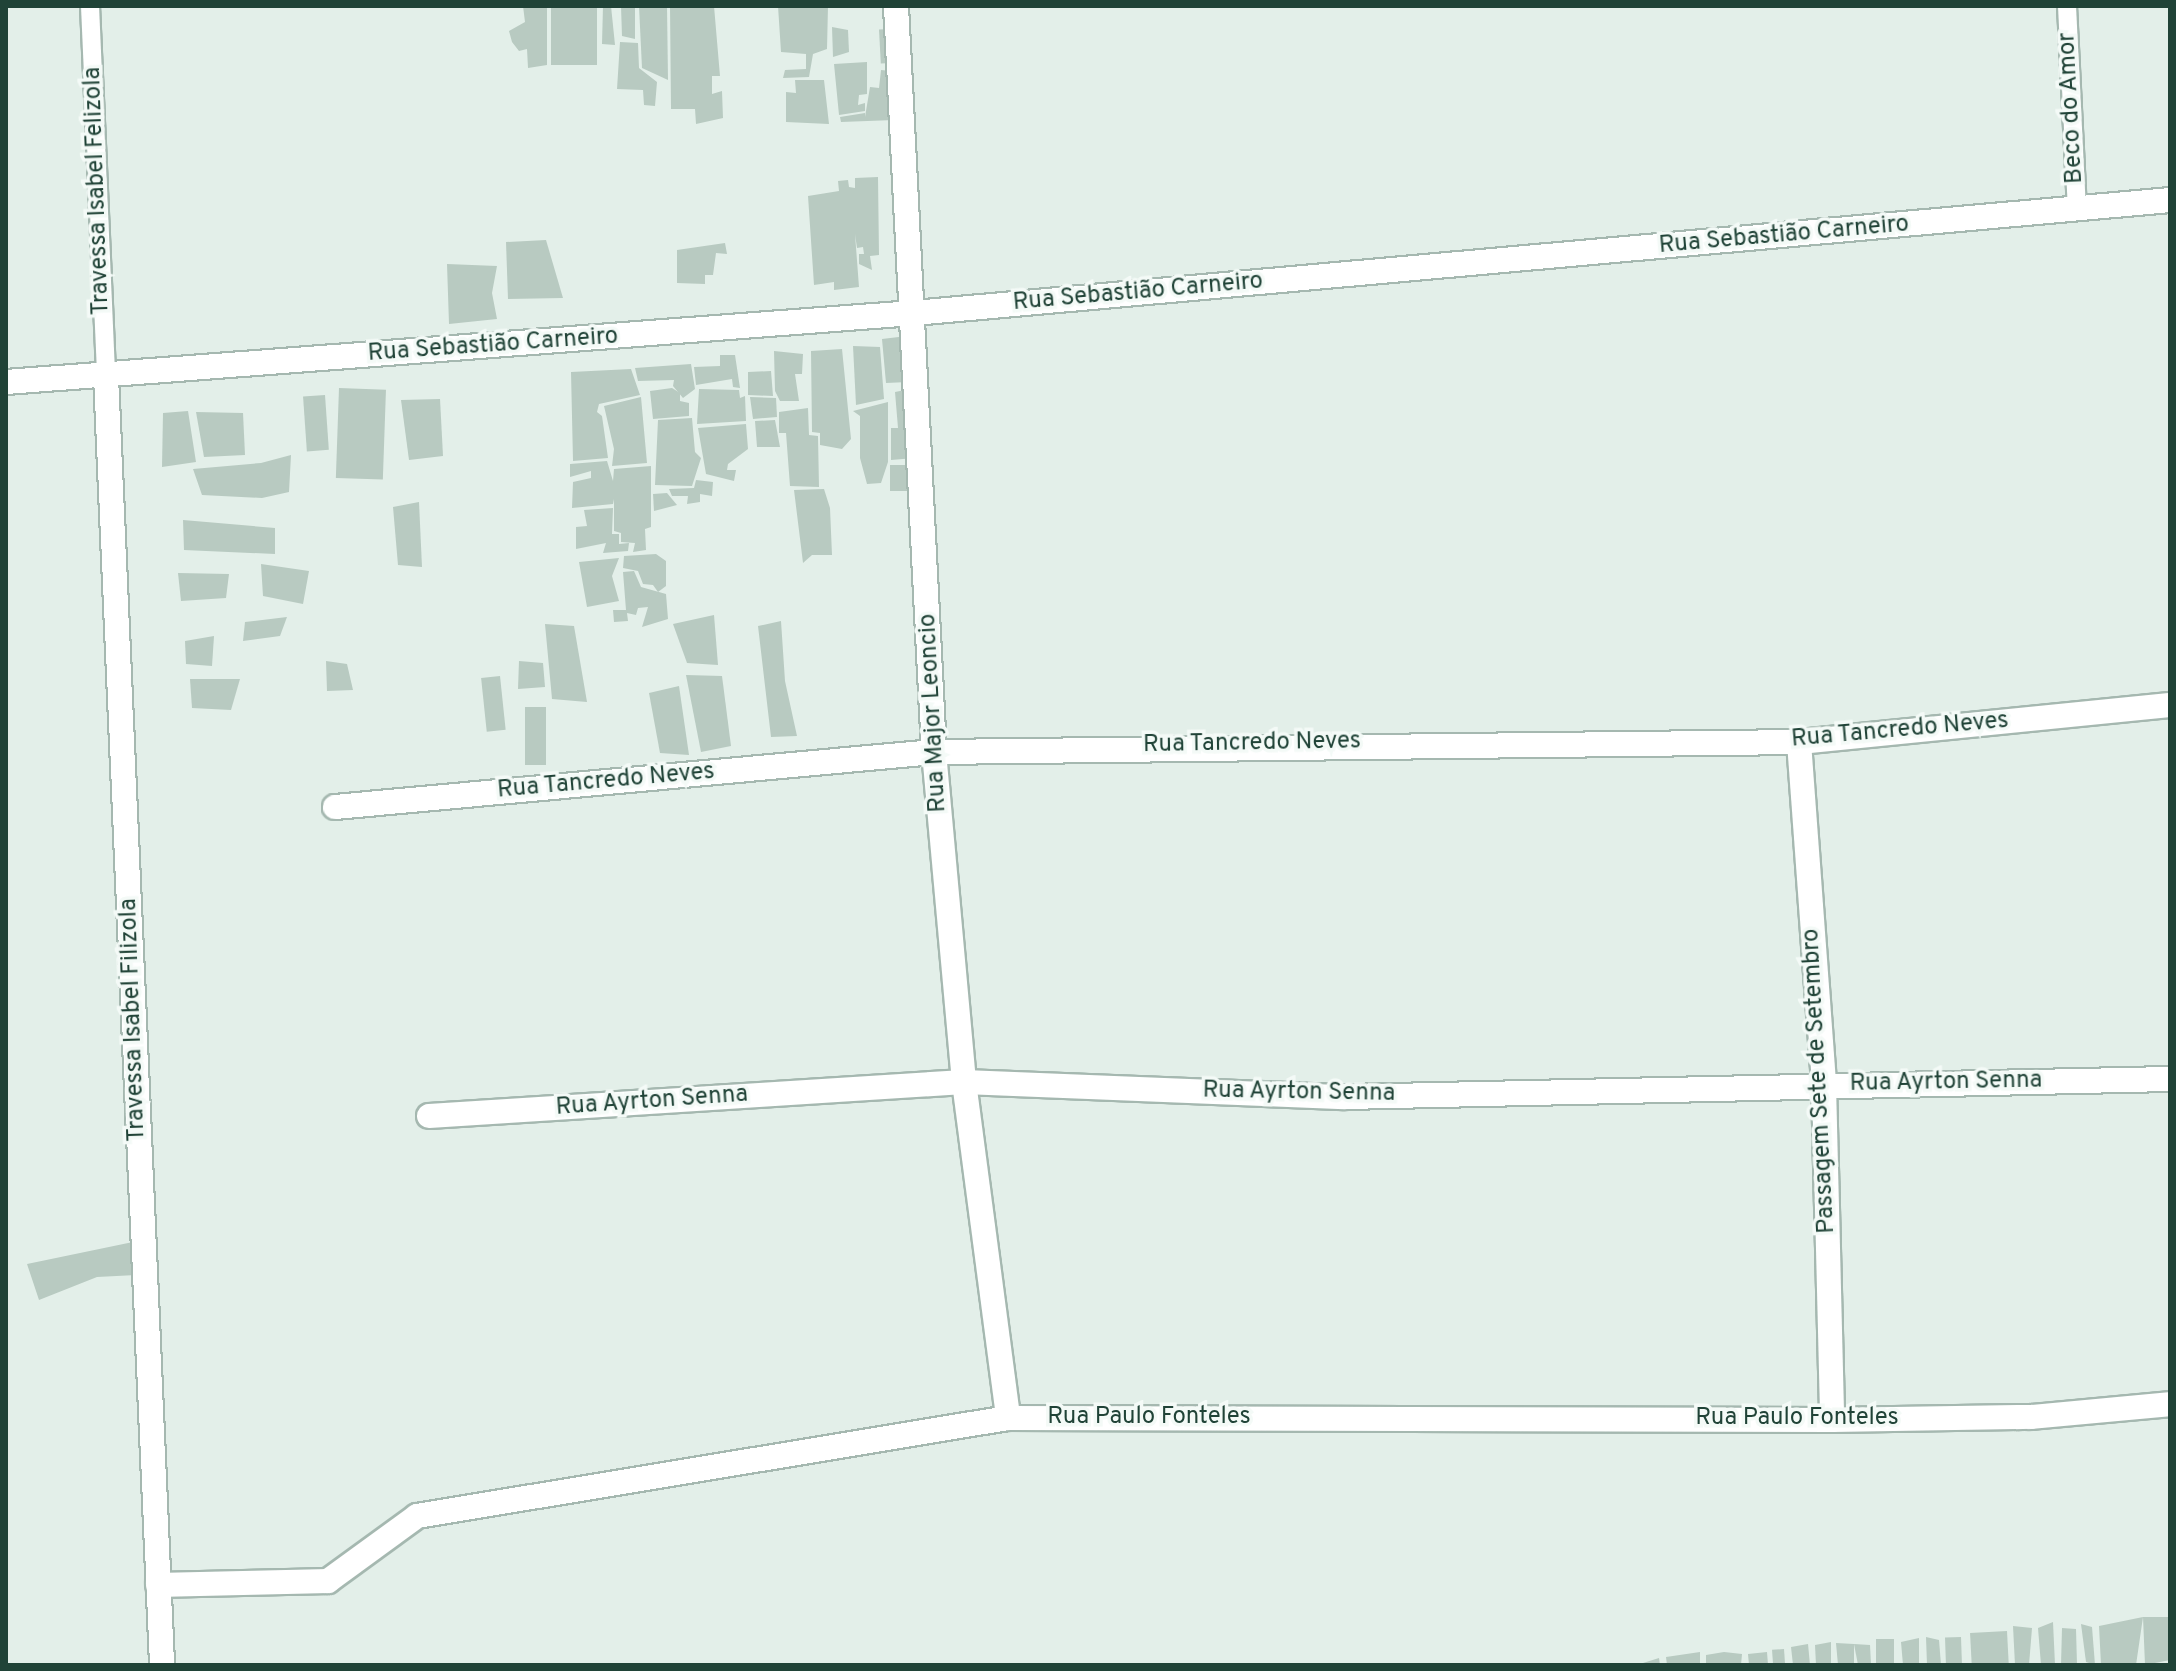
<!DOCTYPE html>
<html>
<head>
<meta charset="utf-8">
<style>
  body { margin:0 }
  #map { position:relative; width:2176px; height:1671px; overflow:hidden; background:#e3efe9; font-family:Overpass,sans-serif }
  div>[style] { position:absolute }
  .building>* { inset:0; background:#b8cac1; transform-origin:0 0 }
  .roads { filter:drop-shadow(2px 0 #a5b8b0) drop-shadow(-2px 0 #a5b8b0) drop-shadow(0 2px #a5b8b0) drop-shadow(0 -2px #a5b8b0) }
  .service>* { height:18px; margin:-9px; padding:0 9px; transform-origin:9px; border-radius:9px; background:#fff }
  .minor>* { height:24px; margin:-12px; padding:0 12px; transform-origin:12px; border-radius:12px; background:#fff }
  span { translate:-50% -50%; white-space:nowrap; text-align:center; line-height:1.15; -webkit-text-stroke:7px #f4faf7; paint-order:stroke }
  .street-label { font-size:24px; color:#204337 }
  .frame { position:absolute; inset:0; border:8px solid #204337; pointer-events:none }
</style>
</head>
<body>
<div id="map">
  <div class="building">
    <div style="clip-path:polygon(523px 6px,547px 6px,547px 65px,528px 68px,527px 49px,519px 51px,512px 42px,509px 31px,525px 22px)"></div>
    <div style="left:551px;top:6px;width:46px;height:59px"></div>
    <div style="clip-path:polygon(603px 6px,611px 6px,615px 45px,602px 44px)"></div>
    <div style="clip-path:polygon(621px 6px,635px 6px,635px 39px,622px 36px)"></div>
    <div style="clip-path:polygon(639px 6px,667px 6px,668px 80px,642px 68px)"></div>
    <div style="clip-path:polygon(670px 6px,714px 6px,720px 76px,712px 76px,712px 94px,722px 91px,723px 118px,696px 124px,695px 109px,671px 109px)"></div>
    <div style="clip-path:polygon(778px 6px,828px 6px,827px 49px,813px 54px,809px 77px,783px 78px,785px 70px,806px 69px,806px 54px,781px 52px)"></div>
    <div style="clip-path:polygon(832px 27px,848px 30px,849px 52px,833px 57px)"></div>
    <div style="left:890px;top:29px;width:34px;height:11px;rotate:87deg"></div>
    <div style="clip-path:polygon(620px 42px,638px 43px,639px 68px,657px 82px,655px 106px,644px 105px,643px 90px,617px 89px)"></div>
    <div style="clip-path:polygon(867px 62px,867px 94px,859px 95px,858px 105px,865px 103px,865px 111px,839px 115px,834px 64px)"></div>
    <div style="clip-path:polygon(881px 70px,891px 71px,894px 120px,841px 122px,840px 117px,865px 113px,865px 117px,870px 87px,879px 88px)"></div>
    <div style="clip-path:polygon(795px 80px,824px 80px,829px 124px,786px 122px,786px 92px,796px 93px)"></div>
    <div style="clip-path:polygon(878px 177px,879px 255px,870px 256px,872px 270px,859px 264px,859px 254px,864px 254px,863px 247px,857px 248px,855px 234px,859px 287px,834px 290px,834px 282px,814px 285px,808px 196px,839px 191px,838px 181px,848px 180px,849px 187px,855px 188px,855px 178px)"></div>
    <div style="clip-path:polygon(546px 240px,563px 298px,508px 299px,506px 242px)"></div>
    <div style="clip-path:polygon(725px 243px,727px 254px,716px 253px,713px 275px,705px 275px,705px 284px,677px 283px,677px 250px)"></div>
    <div style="clip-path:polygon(447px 264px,497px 266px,492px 293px,497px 319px,449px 324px)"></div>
    <div style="clip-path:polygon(907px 336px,908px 382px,886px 383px,882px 339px)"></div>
    <div style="clip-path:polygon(853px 346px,880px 347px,884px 399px,856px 405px)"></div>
    <div style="clip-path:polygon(842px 349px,851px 439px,842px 449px,820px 445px,820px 433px,812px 432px,811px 351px)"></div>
    <div style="clip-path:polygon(774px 351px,803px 354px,802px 374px,795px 374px,799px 401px,780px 401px,775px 391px)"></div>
    <div style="clip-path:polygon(720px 355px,735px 355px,740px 388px,733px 387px,732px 379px,696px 385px,694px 367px,720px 366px)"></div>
    <div style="clip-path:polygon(691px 364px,695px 389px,683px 398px,673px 386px,674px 380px,638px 381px,635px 368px)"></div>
    <div style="clip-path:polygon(631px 369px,640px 395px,599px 404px,597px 412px,602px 416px,608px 458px,573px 461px,571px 372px)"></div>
    <div style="clip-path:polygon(771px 371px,773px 396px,748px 395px,748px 372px)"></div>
    <div style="left:339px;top:388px;width:47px;height:90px;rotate:2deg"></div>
    <div style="clip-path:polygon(672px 388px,680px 393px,680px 401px,689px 403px,689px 416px,653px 419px,650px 391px)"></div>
    <div style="clip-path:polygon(699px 389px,739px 390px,740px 398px,745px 396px,746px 421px,697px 424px)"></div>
    <div style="clip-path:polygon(910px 389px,915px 458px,891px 460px,891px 428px,898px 428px,895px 392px)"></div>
    <div style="left:325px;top:395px;width:55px;height:22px;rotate:86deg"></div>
    <div style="clip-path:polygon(641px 397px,647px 463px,612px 466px,614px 449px,604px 406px)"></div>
    <div style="clip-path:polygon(750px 397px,776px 398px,777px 417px,753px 419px)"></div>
    <div style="clip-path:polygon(440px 399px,443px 456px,409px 460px,401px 400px)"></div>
    <div style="clip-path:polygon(888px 402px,888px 462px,881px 483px,867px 484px,860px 458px,860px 416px,853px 411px)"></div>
    <div style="clip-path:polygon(808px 408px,809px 435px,818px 436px,819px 487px,790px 486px,786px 433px,779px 433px,779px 412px)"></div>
    <div style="clip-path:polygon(188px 411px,196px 462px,162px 467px,163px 413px)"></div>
    <div style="clip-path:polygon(196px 412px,243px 413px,245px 455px,204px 457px)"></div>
    <div style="clip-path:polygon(692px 418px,695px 452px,701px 458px,692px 486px,655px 485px,658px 420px)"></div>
    <div style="clip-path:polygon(775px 420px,780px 447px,757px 447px,755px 421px)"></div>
    <div style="clip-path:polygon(746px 424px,748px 449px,728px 464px,727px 470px,736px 470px,734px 481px,706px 474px,698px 428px)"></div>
    <div style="clip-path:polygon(291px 455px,289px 492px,262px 498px,202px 495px,193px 469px,261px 463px)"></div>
    <div style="clip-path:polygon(607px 461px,613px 481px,614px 469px,651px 466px,651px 527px,645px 529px,646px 550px,633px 552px,635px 543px,621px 542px,621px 533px,614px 531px,614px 499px,613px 504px,572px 508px,573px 482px,591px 478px,591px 471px,570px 477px,570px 464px)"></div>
    <div style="left:890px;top:465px;width:25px;height:26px"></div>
    <div style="clip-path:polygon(696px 480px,713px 482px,712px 496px,700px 494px,700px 502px,687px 504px,688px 496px,672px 496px,669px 489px,694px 488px)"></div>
    <div style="clip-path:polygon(824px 489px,830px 508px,832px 555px,812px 555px,803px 563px,794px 490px)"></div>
    <div style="clip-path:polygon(667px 493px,677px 505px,654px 511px,653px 494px)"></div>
    <div style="clip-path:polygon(419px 502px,422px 567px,398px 565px,393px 507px)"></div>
    <div style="clip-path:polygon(613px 508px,612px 534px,619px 534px,619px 544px,629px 543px,628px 551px,603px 553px,606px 543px,576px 549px,576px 527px,587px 526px,584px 510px)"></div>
    <div style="clip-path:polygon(183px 520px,275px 528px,275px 554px,184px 550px)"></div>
    <div style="clip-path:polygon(656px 554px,666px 561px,666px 586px,658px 592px,653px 585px,643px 584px,638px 571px,623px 568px,624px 556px)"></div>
    <div style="clip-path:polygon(619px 558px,612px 576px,619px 601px,587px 607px,579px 562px)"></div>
    <div style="clip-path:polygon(261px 564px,309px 571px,303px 604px,263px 596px)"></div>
    <div style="clip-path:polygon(634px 571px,641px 587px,666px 594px,668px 619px,642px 627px,648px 607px,638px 608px,636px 615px,627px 613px,628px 621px,614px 622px,613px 610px,626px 610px,623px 572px)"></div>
    <div style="clip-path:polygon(178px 573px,229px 574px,226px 598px,181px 601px)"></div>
    <div style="clip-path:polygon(714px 615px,718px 665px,687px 663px,673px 624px)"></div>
    <div style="clip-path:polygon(287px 617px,280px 636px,243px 641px,245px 622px)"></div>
    <div style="clip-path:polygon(781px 621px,785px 681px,797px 736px,771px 737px,758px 626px)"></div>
    <div style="clip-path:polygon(545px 624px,574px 626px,587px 702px,552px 699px)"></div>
    <div style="clip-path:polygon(214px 636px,212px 666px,186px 664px,185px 641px)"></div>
    <div style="clip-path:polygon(326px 661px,347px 664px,353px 690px,327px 691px)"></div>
    <div style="clip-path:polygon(519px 661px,543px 663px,545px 687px,518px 689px)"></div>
    <div style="clip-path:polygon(686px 675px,722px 676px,731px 746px,701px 752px)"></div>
    <div style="left:500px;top:676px;width:54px;height:19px;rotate:84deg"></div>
    <div style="clip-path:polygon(190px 679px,240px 679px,231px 710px,192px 708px)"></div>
    <div style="clip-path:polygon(679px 686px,689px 755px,660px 753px,649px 693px)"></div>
    <div style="left:525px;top:707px;width:21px;height:58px"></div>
    <div style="clip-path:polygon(133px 1242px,136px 1275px,97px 1277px,39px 1300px,27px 1264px)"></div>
    <div style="clip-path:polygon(2143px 1617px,2170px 1617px,2170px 1660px,2145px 1665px,2143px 1617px,2136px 1665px,2101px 1665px,2099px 1626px)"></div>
    <div style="clip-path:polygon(2053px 1622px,2055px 1665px,2041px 1665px,2038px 1628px)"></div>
    <div style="clip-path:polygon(2081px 1624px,2092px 1627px,2095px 1665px,2086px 1662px)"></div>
    <div style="clip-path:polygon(2013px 1626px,2032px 1628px,2029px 1665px,2015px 1665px)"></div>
    <div style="clip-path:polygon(2062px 1628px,2076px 1629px,2077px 1665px,2061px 1665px)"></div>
    <div style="left:2007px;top:1631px;width:34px;height:37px;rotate:87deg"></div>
    <div style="clip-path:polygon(1926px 1637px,1939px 1640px,1941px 1665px,1927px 1665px)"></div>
    <div style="left:1961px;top:1637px;width:28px;height:16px;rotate:88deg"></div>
    <div style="clip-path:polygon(1919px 1638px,1919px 1665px,1903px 1665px,1901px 1642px)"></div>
    <div style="left:1876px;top:1639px;width:18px;height:26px"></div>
    <div style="clip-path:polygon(1831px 1642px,1831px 1665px,1816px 1665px,1815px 1645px)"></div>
    <div style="clip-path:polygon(1836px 1643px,1854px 1644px,1854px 1665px,1838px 1665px)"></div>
    <div style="clip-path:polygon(1808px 1644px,1810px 1665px,1793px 1665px,1791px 1647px)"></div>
    <div style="clip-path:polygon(1854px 1644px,1870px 1645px,1871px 1665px,1858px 1665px)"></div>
    <div style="left:1784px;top:1649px;width:16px;height:12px;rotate:86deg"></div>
    <div style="clip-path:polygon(1700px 1652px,1700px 1665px,1667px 1665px,1666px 1657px)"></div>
    <div style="clip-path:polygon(1724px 1652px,1742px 1654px,1741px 1665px,1706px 1665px,1706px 1655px)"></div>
    <div style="clip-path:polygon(1767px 1652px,1768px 1665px,1749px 1665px,1748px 1654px)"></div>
    <div style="clip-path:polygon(1659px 1658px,1660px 1665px,1643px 1665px,1643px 1663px)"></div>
  </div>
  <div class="roads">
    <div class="service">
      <div style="left:90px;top:6px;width:370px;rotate:87.5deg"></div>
      <div style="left:2067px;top:6px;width:203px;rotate:87.2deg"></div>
    </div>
    <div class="minor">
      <div style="left:896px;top:6px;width:747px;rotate:87.08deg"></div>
      <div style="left:934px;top:752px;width:331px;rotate:84.8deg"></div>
      <div style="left:964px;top:1082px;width:339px;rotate:82.5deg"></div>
      <div style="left:106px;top:376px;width:1290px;rotate:87.51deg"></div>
      <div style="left:6px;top:382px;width:911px;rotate:-4.35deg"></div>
      <div style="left:914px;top:313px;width:1261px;rotate:-5.14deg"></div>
      <div style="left:1799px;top:742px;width:344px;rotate:85.8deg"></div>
      <div style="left:1824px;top:1085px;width:335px;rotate:88.6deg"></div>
      <div style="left:335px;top:807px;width:602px;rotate:-5.25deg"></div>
      <div style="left:934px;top:752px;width:865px;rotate:-0.66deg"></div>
      <div style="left:1799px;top:742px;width:373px;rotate:-5.7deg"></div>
      <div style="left:429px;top:1116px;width:536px;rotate:-3.64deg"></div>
      <div style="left:964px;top:1082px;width:381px;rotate:2.3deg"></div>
      <div style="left:1345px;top:1097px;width:825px;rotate:-1.25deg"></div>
      <div style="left:158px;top:1585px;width:170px;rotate:-1.3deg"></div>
      <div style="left:328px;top:1581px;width:110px;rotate:-36.1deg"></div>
      <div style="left:417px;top:1516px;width:599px;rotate:-9.42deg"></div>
      <div style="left:1008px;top:1418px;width:824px;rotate:0.14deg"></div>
      <div style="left:1832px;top:1420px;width:199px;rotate:-0.9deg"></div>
      <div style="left:2031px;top:1417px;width:140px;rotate:-5.3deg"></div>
    </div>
  </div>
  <div class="street-label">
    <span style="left:2072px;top:108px;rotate:-93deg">Beco do Amor</span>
    <span style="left:98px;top:191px;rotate:-92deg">Travessa Isabel Felizola</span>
    <span style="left:1784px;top:236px;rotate:-5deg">Rua Sebastião Carneiro</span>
    <span style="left:1138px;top:293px;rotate:-5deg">Rua Sebastião Carneiro</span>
    <span style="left:493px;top:346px;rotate:-4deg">Rua Sebastião Carneiro</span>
    <span style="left:934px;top:713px;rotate:-93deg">Rua Major Leoncio</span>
    <span style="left:1900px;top:731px;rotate:-5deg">Rua Tancredo Neves</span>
    <span style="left:1252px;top:744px;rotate:-1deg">Rua Tancredo Neves</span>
    <span style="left:606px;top:782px;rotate:-5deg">Rua Tancredo Neves</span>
    <span style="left:134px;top:1020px;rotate:-92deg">Travessa Isabel Filizola</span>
    <span style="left:1820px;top:1081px;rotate:-93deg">Passagem Sete de Setembro</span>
    <span style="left:1946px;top:1083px;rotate:-1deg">Rua Ayrton Senna</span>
    <span style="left:1299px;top:1093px;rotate:1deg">Rua Ayrton Senna</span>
    <span style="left:652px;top:1102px;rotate:-4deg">Rua Ayrton Senna</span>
    <span style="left:1149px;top:1418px">Rua Paulo Fonteles</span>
    <span style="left:1797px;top:1419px">Rua Paulo Fonteles</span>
  </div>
  <div class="frame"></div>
</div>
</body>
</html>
